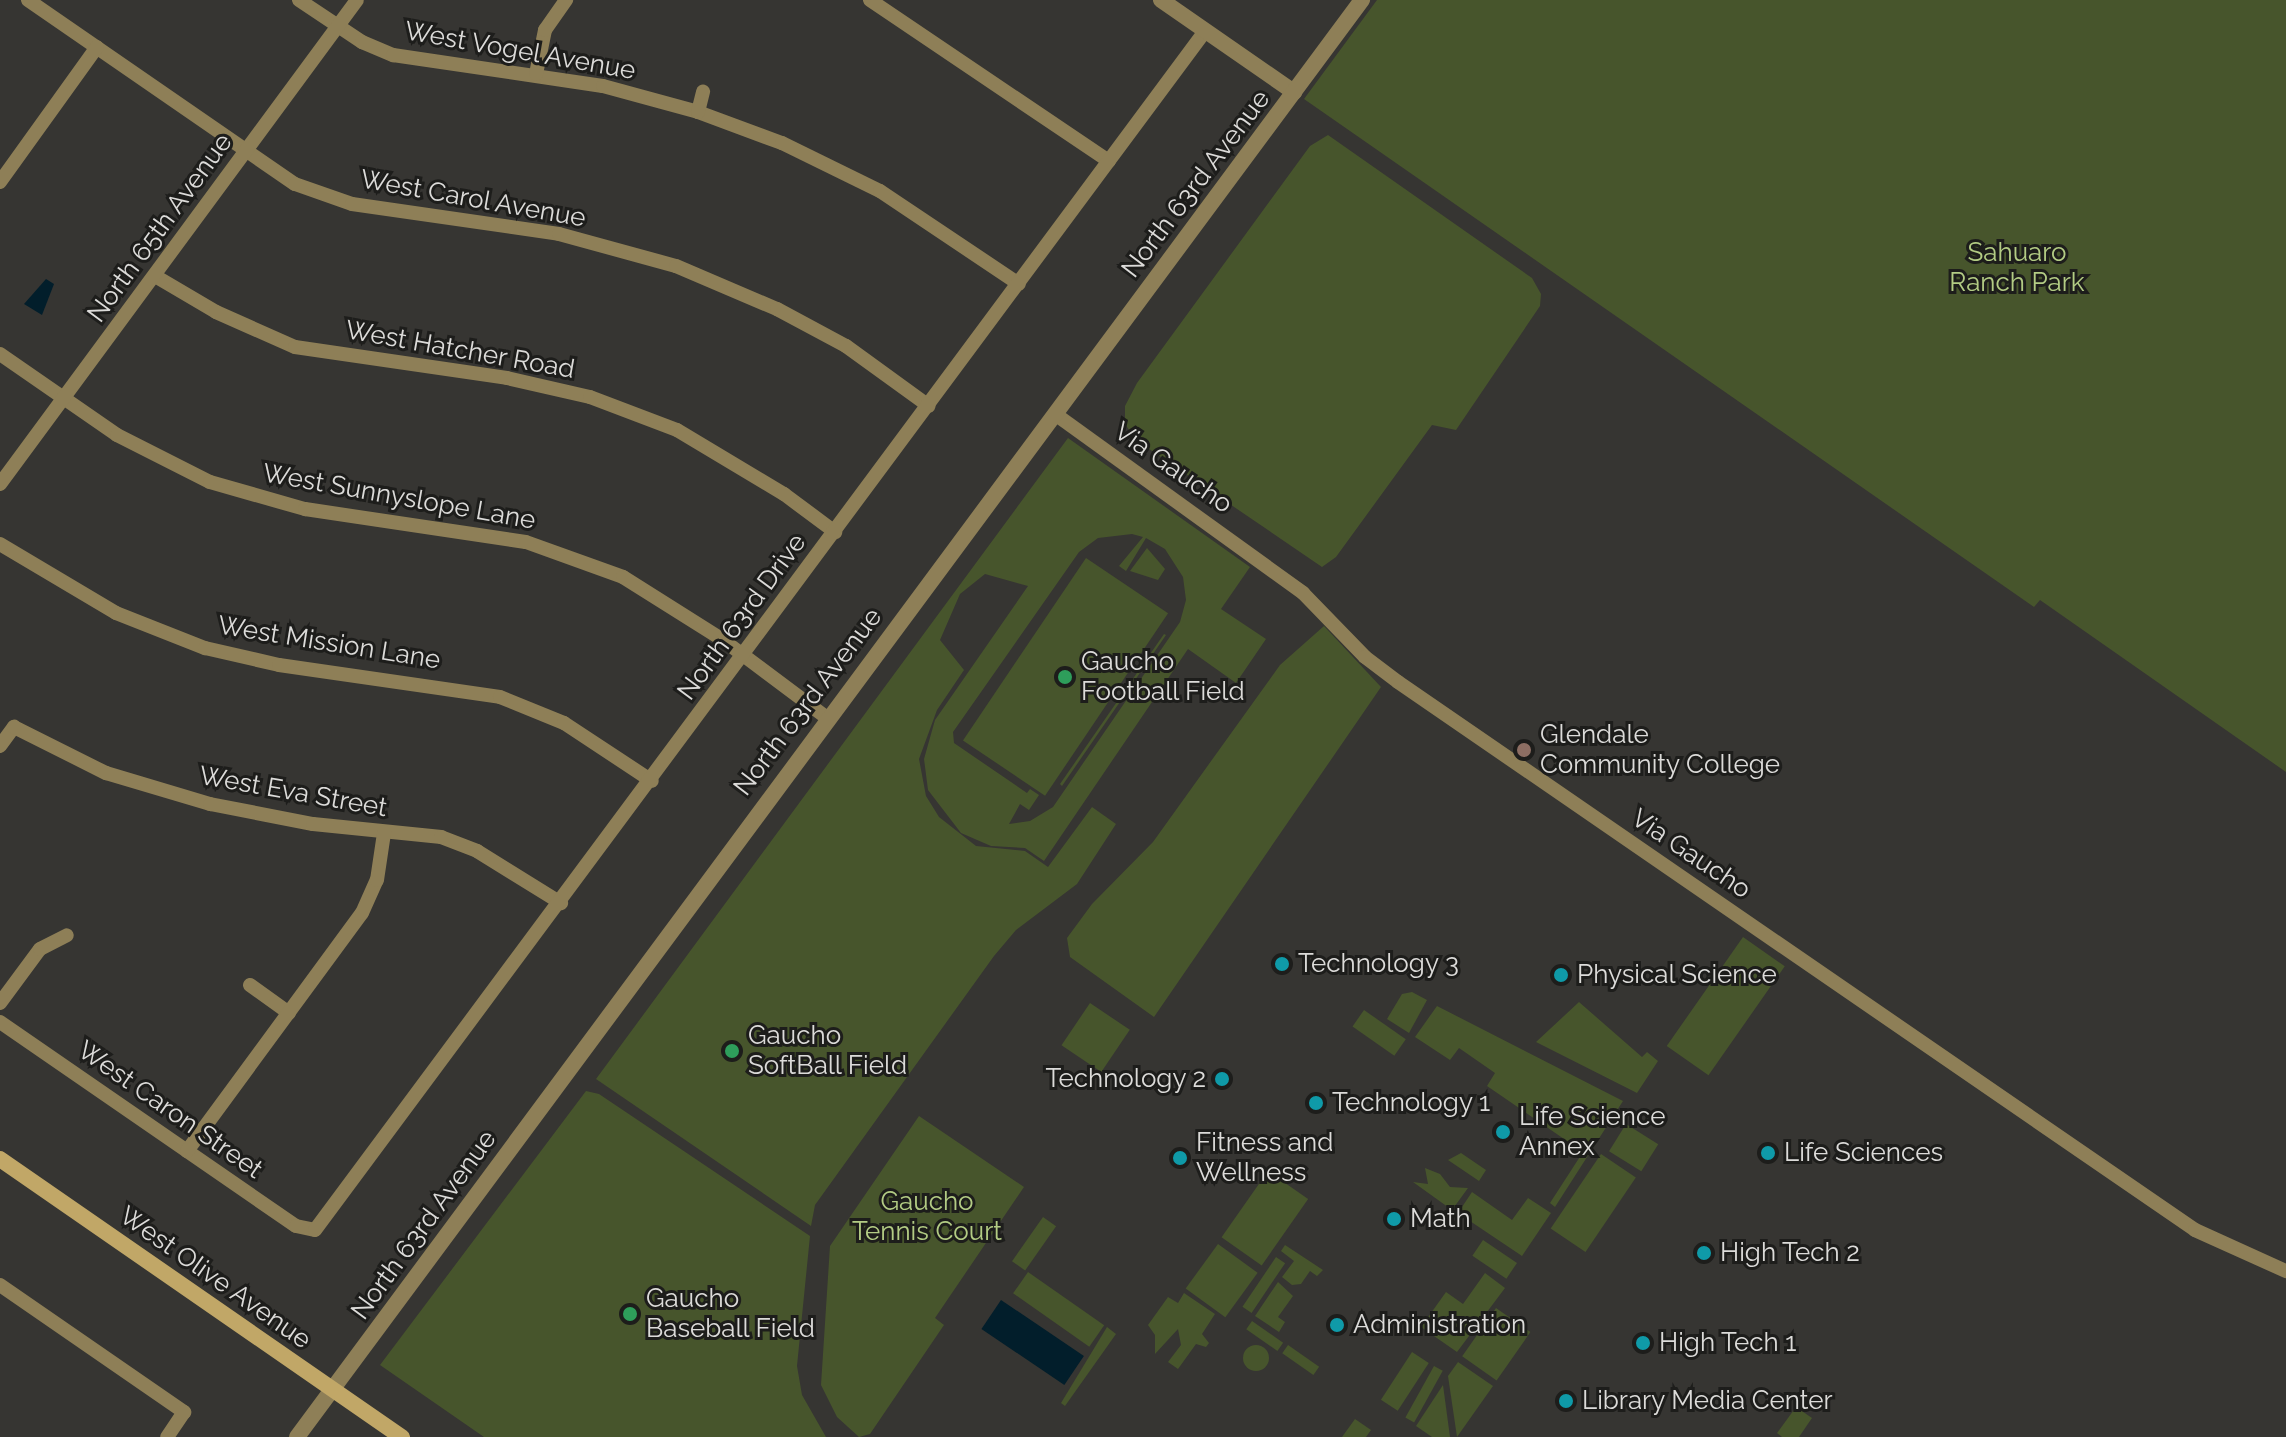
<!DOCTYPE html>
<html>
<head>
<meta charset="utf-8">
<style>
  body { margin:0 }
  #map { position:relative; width:2286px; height:1437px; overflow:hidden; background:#363532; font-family:Raleway,sans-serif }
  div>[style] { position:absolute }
  .green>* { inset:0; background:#47552c; transform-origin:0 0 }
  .round { border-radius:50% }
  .water>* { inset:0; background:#021e2b; transform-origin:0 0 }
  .minor>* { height:14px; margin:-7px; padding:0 7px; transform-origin:7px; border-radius:7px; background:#8e7f57 }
  .tertiary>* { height:16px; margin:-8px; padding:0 8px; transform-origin:8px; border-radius:8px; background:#8e7f57 }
  .secondary>* { height:16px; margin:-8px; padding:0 8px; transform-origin:8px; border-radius:8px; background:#c1a767 }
  .dots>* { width:22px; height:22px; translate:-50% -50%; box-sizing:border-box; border:4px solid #1d1d1b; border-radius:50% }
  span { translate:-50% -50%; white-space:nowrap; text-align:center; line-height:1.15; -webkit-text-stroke:6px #1d1d1b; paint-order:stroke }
  .street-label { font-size:26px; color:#dcdbd9 }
  .park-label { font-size:26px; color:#b3cc84 }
  .poi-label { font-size:26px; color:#dcdbd9 }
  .left { translate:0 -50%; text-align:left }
  .right { translate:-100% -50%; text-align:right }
</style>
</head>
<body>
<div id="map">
  <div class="green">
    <div style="clip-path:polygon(1377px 0,2286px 0,2286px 772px,2040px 600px,2034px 607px,1304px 99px)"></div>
    <div style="clip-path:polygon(1328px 135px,1532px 278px,1541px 294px,1540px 306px,1456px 430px,1432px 425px,1336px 557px,1322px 567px,1136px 440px,1125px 424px,1125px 406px,1137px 383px,1310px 146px)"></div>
    <div style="clip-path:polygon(evenodd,1068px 438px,1250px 567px,1221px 609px,1266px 639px,1236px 683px,1188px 649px,1044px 861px,1025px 848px,991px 846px,961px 833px,928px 790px,924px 759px,935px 720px,1028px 586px,985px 574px,960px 594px,940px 640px,964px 670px,937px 710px,919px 759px,926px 796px,939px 817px,976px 846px,1025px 851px,1048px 867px,1092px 807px,1116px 824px,1077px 884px,1016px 930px,994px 956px,815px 1205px,811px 1226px,596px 1079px,1068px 438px,1132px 534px,1143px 537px,1119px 566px,1126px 571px,1146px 538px,1165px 549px,1183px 577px,1186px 600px,1180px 622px,1053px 807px,1030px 821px,1009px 824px,1020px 804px,1029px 810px,1039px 795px,1030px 789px,1027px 793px,954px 743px,953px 732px,1079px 552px,1098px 538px,1132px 534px)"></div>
    <div style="clip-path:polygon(1147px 548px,1165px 569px,1158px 580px,1130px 571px)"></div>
    <div style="left:1086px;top:558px;width:99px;height:220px;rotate:34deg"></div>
    <div style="clip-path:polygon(1324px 626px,1381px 687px,1154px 1017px,1070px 957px,1067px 938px,1092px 904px,1153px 842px,1280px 665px)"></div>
    <div style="clip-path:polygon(1164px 634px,1166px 635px,1062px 786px,1060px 784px)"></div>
    <div style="left:1743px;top:937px;width:51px;height:133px;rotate:35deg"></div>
    <div style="clip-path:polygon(1412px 992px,1427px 1000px,1409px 1033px,1387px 1019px,1402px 994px)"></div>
    <div style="clip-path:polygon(1579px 1002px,1642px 1057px,1647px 1052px,1658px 1061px,1637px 1093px,1536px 1042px)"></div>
    <div style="left:1090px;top:1003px;width:48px;height:51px;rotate:34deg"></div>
    <div style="clip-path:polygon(1437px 1006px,1623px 1101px,1555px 1207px,1550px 1203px,1583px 1152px,1487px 1086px,1495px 1073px,1459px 1048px,1450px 1060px,1415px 1037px)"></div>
    <div style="left:1364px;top:1010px;width:51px;height:20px;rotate:35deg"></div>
    <div style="clip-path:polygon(586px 1091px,599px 1094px,810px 1236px,797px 1366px,802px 1395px,826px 1437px,484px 1437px,380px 1365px)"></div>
    <div style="clip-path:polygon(919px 1116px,1024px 1187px,935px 1318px,944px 1325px,870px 1434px,859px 1437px,837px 1417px,821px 1385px,830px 1246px)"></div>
    <div style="left:1626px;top:1124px;width:38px;height:32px;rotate:32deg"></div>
    <div style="clip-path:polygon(1461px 1153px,1486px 1170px,1479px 1181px,1448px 1160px)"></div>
    <div style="left:1601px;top:1154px;width:42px;height:90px;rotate:34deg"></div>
    <div style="clip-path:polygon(1425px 1168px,1440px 1174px,1450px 1187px,1468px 1188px,1452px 1210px,1413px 1182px,1428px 1184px)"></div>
    <div style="left:1268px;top:1171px;width:49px;height:81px;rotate:35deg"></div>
    <div style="clip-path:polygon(1472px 1192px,1512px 1220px,1528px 1198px,1551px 1213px,1522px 1256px,1458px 1213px)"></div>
    <div style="left:1043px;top:1217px;width:16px;height:54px;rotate:35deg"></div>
    <div style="left:1483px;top:1240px;width:41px;height:19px;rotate:34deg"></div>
    <div style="left:1218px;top:1244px;width:49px;height:55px;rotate:36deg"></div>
    <div style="clip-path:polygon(1285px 1245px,1323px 1270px,1317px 1276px,1310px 1271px,1301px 1284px,1292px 1285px,1282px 1277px,1294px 1261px,1281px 1251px)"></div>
    <div style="left:1276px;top:1257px;width:11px;height:60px;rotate:34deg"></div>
    <div style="left:1028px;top:1272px;width:93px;height:26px;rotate:35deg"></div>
    <div style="clip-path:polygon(1485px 1273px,1505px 1288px,1457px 1352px,1421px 1327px,1446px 1292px,1463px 1304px)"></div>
    <div style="clip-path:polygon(1278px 1282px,1293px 1296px,1278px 1317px,1285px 1322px,1279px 1332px,1255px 1316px)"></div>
    <div style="clip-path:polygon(1184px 1293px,1215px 1314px,1202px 1334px,1209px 1343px,1206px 1347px,1196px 1344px,1178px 1369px,1168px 1362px,1181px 1345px,1178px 1329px,1155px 1354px,1155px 1335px,1148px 1325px,1168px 1297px,1178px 1303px)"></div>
    <div style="left:1496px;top:1308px;width:42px;height:59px;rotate:35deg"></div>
    <div style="left:1252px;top:1321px;width:38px;height:10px;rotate:35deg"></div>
    <div style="clip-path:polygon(1107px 1327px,1116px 1334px,1065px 1406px,1061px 1403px)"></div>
    <div style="left:1288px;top:1345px;width:38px;height:10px;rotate:35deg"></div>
    <div class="round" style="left:1243px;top:1345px;width:26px;height:26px"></div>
    <div style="left:1412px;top:1352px;width:20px;height:57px;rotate:33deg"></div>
    <div style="clip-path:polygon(1458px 1362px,1493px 1386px,1457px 1437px,1448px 1376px)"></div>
    <div style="left:1434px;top:1366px;width:10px;height:59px;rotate:29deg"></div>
    <div style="clip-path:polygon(1443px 1385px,1450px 1437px,1432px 1437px,1416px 1426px)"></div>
    <div style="clip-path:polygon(1796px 1407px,1812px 1418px,1799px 1437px,1782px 1437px,1777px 1433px)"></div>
    <div style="clip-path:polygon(1355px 1419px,1371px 1430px,1366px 1437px,1342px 1437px)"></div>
  </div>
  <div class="water">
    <div style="clip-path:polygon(46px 279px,54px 284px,42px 315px,24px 304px)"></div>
    <div style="left:1001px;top:1300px;width:100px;height:35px;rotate:34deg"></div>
  </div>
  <div class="minor">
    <div style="left:28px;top:0;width:324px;rotate:34.6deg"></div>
    <div style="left:295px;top:184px;width:60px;rotate:19.3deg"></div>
    <div style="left:352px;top:204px;width:209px;rotate:8.2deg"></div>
    <div style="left:559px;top:234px;width:121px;rotate:15.3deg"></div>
    <div style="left:676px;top:266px;width:110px;rotate:23.1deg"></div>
    <div style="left:777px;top:309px;width:78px;rotate:28.2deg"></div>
    <div style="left:846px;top:346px;width:102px;rotate:35.9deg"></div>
    <div style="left:299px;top:0;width:76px;rotate:33.7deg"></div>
    <div style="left:362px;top:42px;width:34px;rotate:23deg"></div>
    <div style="left:393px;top:55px;width:212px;rotate:8.4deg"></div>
    <div style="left:603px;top:86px;width:98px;rotate:15.3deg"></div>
    <div style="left:698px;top:112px;width:90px;rotate:20.3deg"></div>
    <div style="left:782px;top:143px;width:109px;rotate:26.1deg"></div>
    <div style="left:880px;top:191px;width:167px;rotate:33.8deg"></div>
    <div style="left:870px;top:0;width:288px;rotate:34deg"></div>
    <div style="left:536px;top:74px;width:45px;rotate:-78.4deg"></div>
    <div style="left:545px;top:30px;width:37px;rotate:-55deg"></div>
    <div style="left:698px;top:112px;width:21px;rotate:-76deg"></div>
    <div style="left:0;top:182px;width:166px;rotate:-54.3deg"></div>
    <div style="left:155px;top:276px;width:71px;rotate:30.5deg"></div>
    <div style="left:216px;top:312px;width:86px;rotate:23.9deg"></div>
    <div style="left:295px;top:347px;width:214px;rotate:8.3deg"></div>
    <div style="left:507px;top:378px;width:85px;rotate:12.9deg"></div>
    <div style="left:590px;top:397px;width:93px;rotate:20.8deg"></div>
    <div style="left:677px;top:430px;width:125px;rotate:30.9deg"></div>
    <div style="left:784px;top:494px;width:64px;rotate:36.7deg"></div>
    <div style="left:0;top:354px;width:142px;rotate:34.7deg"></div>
    <div style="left:117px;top:435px;width:104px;rotate:26.8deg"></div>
    <div style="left:210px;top:482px;width:99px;rotate:15.9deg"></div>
    <div style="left:305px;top:509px;width:223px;rotate:8.5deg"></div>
    <div style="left:526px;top:542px;width:103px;rotate:19.8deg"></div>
    <div style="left:623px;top:577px;width:118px;rotate:32.2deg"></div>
    <div style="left:723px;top:640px;width:129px;rotate:36.8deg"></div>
    <div style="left:1055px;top:414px;width:306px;rotate:35.8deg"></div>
    <div style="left:1303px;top:593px;width:89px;rotate:45.9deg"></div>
    <div style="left:1365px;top:657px;width:41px;rotate:37.1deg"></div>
    <div style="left:1398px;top:682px;width:967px;rotate:34.51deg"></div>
    <div style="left:2195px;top:1230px;width:100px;rotate:24.3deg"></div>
    <div style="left:0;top:484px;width:601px;rotate:-53.59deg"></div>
    <div style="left:0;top:544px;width:135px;rotate:30.7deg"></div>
    <div style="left:116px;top:613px;width:96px;rotate:21.5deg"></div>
    <div style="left:205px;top:648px;width:76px;rotate:12.9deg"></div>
    <div style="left:279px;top:665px;width:223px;rotate:8.2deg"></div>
    <div style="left:500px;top:697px;width:69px;rotate:22.1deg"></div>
    <div style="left:564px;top:723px;width:105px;rotate:33.4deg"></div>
    <div style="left:0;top:746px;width:24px;rotate:-54deg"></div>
    <div style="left:14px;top:727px;width:103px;rotate:26.6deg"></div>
    <div style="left:106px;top:773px;width:109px;rotate:16.6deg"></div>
    <div style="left:210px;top:804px;width:105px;rotate:11deg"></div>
    <div style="left:313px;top:824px;width:129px;rotate:5.8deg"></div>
    <div style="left:441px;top:837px;width:39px;rotate:21deg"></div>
    <div style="left:477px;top:851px;width:99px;rotate:31.8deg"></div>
    <div style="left:250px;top:985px;width:48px;rotate:35.7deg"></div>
    <div style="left:0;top:1003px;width:67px;rotate:-53.5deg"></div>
    <div style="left:40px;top:949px;width:30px;rotate:-27deg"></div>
    <div style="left:0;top:1022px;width:359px;rotate:34.6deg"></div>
    <div style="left:296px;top:1226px;width:19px;rotate:12deg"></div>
    <div style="left:315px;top:1230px;width:1493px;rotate:-53.41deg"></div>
    <div style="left:187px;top:1151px;width:295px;rotate:-53.7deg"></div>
    <div style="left:362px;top:913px;width:36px;rotate:-66deg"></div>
    <div style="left:377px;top:880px;width:48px;rotate:-81.5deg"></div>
    <div style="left:0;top:1285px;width:224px;rotate:34.6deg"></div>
    <div style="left:184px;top:1412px;width:30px;rotate:124deg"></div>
  </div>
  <div class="tertiary">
    <div style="left:1161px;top:0;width:162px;rotate:34.7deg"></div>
    <div style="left:297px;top:1437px;width:1789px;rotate:-53.46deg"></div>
  </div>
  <div class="secondary">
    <div style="left:0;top:1159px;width:489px;rotate:34.7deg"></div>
  </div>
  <div class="dots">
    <div style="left:1065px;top:677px;background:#2e9e5b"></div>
    <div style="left:1524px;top:750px;background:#8d6e63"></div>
    <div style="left:1282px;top:964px;background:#0f9aa8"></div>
    <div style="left:1561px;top:975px;background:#0f9aa8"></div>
    <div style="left:732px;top:1051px;background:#2e9e5b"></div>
    <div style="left:1222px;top:1079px;background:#0f9aa8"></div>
    <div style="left:1316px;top:1103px;background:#0f9aa8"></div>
    <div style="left:1503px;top:1132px;background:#0f9aa8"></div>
    <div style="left:1768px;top:1153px;background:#0f9aa8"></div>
    <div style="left:1180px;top:1158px;background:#0f9aa8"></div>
    <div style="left:1394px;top:1219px;background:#0f9aa8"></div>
    <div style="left:1704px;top:1253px;background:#0f9aa8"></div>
    <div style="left:630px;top:1314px;background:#2e9e5b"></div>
    <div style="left:1337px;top:1325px;background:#0f9aa8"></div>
    <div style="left:1643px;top:1343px;background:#0f9aa8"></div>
    <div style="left:1566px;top:1401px;background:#0f9aa8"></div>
  </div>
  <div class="street-label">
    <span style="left:520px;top:51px;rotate:10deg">West Vogel Avenue</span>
    <span style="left:1196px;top:184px;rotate:-53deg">North 63rd Avenue</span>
    <span style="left:473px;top:199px;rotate:10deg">West Carol Avenue</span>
    <span style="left:160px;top:228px;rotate:-54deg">North 65th Avenue</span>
    <span style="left:460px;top:350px;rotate:10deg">West Hatcher Road</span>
    <span style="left:1173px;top:468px;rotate:35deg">Via Gaucho</span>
    <span style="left:399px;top:497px;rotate:10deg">West Sunnyslope Lane</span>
    <span style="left:742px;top:617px;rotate:-54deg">North 63rd Drive</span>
    <span style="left:329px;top:643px;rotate:9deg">West Mission Lane</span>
    <span style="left:808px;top:702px;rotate:-53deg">North 63rd Avenue</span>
    <span style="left:293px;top:792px;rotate:10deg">West Eva Street</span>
    <span style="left:1691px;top:854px;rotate:34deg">Via Gaucho</span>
    <span style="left:170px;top:1110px;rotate:35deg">West Caron Street</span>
    <span style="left:424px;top:1225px;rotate:-54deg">North 63rd Avenue</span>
    <span style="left:215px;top:1278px;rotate:35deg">West Olive Avenue</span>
  </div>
  <div class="park-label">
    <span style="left:2017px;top:268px">Sahuaro<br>Ranch Park</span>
    <span style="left:927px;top:1217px">Gaucho<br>Tennis Court</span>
  </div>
  <div class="poi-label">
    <span class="left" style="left:1081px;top:677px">Gaucho<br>Football Field</span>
    <span class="left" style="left:1540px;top:750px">Glendale<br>Community College</span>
    <span class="left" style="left:1298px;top:964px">Technology 3</span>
    <span class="left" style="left:1577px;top:975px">Physical Science</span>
    <span class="left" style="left:748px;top:1051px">Gaucho<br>SoftBall Field</span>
    <span class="right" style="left:1206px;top:1079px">Technology 2</span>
    <span class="left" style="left:1332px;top:1103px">Technology 1</span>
    <span class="left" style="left:1519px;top:1132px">Life Science<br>Annex</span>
    <span class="left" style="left:1196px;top:1158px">Fitness and<br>Wellness</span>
    <span class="left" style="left:1784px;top:1153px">Life Sciences</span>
    <span class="left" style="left:1410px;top:1219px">Math</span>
    <span class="left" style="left:1720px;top:1253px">High Tech 2</span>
    <span class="left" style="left:646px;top:1314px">Gaucho<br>Baseball Field</span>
    <span class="left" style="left:1353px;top:1325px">Administration</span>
    <span class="left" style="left:1659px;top:1343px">High Tech 1</span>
    <span class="left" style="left:1582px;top:1401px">Library Media Center</span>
  </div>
</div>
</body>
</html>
